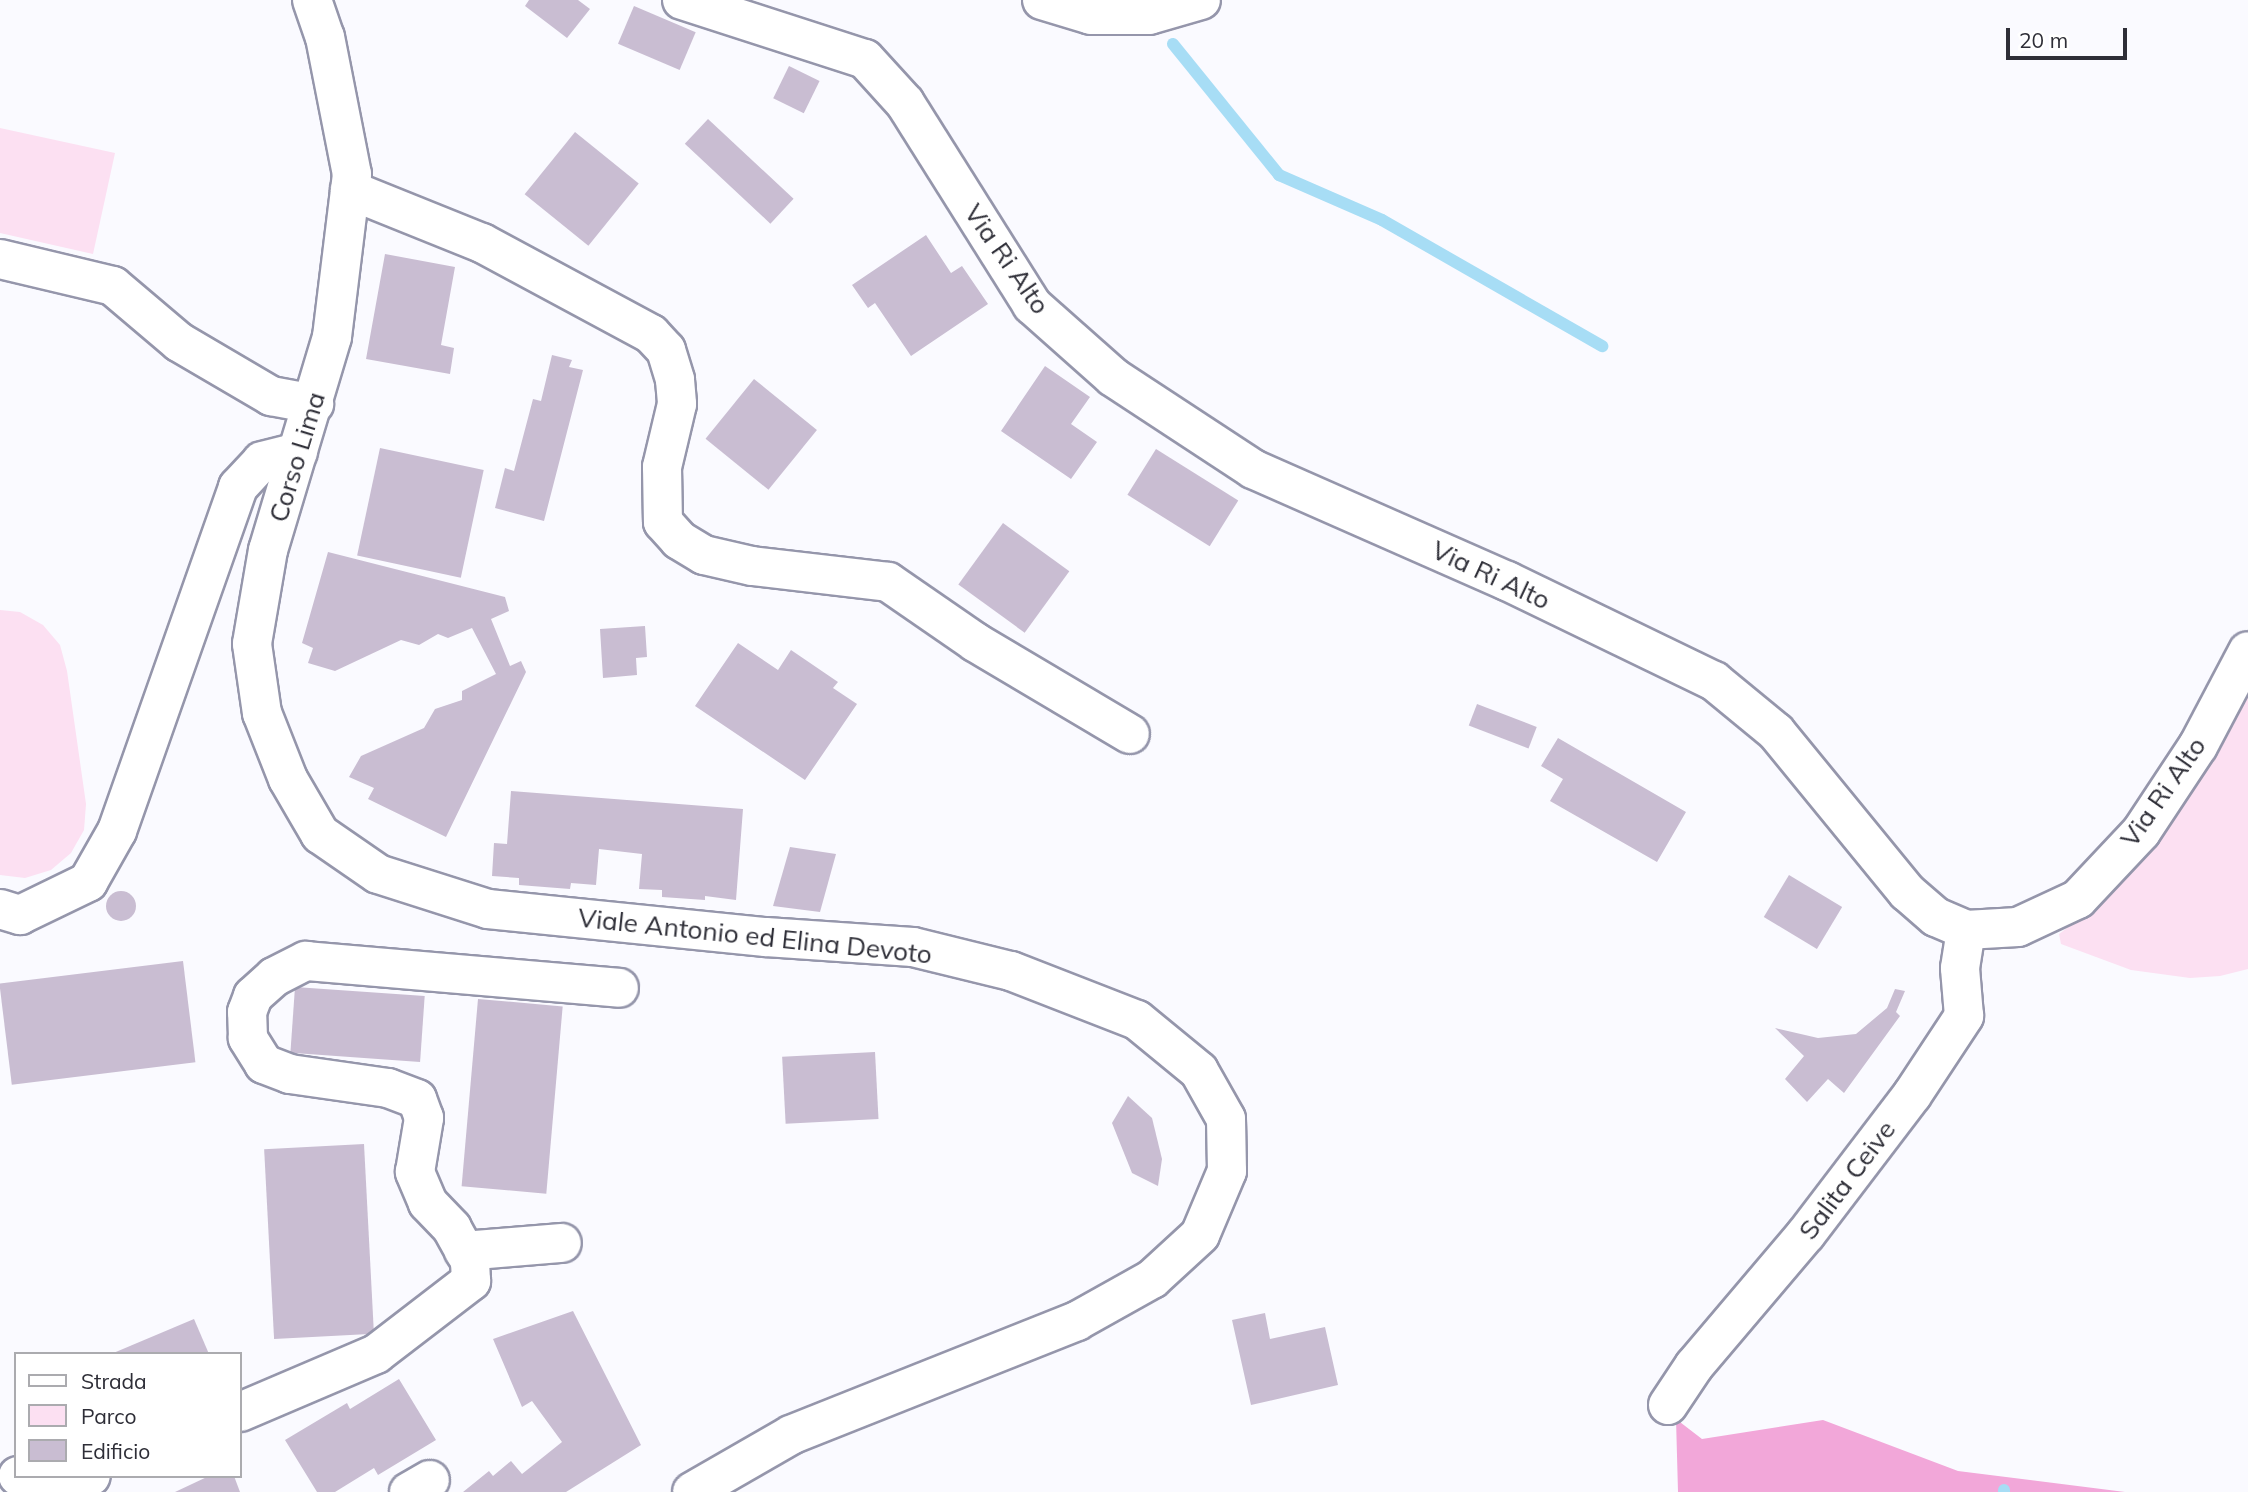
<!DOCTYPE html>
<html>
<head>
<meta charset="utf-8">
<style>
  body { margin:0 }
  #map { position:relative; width:2248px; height:1492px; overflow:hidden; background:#fafaff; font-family:Mulish,sans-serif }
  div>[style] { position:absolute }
  .green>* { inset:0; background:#fce0f2 }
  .forest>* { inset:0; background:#f2a7d9 }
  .stream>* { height:12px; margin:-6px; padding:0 6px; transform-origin:6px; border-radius:6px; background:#a7ddf5 }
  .building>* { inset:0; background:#c9bdd2; transform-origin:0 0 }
  .round { border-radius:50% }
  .roads { filter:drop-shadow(2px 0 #9596ab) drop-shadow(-2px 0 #9596ab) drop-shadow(0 2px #9596ab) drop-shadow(0 -2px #9596ab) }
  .minor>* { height:38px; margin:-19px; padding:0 19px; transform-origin:19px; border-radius:19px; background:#fff }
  span { translate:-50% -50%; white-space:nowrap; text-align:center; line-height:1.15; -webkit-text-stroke:6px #fff; paint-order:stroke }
  .street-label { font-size:26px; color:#2e2e37 }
  .legend { position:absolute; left:14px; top:1352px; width:228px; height:126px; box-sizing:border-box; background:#fff; border:2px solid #ababaf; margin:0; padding:9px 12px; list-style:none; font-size:21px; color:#2e2e37 }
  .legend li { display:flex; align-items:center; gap:14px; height:35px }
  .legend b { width:35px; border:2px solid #ababaf }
  .scale { position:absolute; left:2006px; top:28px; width:121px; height:32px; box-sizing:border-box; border:4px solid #2e2e37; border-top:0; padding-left:9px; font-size:21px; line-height:24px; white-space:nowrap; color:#2e2e37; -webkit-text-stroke:5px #fff; paint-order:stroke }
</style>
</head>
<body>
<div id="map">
  <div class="green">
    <div style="clip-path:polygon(0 128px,115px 153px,93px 254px,0 233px)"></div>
    <div style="clip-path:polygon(0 610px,20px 612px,43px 625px,60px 645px,67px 671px,86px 804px,84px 830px,71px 853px,51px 870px,25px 878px,0 875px)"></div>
    <div style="clip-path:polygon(2248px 694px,2248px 969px,2220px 976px,2190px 978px,2131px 970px,2061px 944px,2059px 934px,2105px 899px,2166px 830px,2230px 728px)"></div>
  </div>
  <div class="forest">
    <div style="clip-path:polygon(1676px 1419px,1702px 1439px,1823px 1420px,1958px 1471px,2125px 1492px,1678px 1492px)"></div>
  </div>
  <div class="stream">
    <div style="left:1173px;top:44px;width:169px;rotate:51deg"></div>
    <div style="left:1279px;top:175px;width:112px;rotate:23.6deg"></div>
    <div style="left:1382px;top:220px;width:254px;rotate:29.8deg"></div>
    <div style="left:2004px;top:1490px;width:2px;rotate:90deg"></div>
  </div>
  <div class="building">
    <div style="clip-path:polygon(529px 0,578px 0,590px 9px,567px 38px,525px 6px)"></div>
    <div style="left:634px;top:6px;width:67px;height:41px;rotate:23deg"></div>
    <div style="left:789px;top:66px;width:34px;height:36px;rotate:26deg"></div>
    <div style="left:708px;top:119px;width:117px;height:34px;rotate:43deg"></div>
    <div style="left:575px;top:132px;width:82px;height:80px;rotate:39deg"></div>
    <div style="clip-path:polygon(926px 235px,951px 273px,962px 266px,988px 304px,911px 356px,875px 303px,868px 308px,852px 285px)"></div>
    <div style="clip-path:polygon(385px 254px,455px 267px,441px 345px,454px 348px,450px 374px,366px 359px)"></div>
    <div style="clip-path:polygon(552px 355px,572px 360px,569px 367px,583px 370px,544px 521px,495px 508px,505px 468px,514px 471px,533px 399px,541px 401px)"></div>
    <div style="clip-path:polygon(1045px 366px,1090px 397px,1071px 424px,1097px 442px,1071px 479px,1001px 431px)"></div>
    <div style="left:754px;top:379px;width:81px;height:77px;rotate:39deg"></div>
    <div style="left:380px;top:448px;width:106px;height:110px;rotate:12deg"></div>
    <div style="left:1156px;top:449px;width:97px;height:54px;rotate:32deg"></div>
    <div style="left:1003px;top:523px;width:82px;height:76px;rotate:36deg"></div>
    <div style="clip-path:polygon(328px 552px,505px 597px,509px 611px,491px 619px,510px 666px,521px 661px,526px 672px,446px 837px,368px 799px,374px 788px,349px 777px,361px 756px,424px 728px,435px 709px,462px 700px,462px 691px,496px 674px,472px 628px,448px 638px,438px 634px,419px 645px,401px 640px,335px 671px,308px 663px,313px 648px,302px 643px)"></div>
    <div style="clip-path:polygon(645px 626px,647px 657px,636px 658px,637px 675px,603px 678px,600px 629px)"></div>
    <div style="clip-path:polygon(738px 643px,778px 670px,791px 650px,838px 682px,833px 688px,857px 704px,805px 780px,695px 706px)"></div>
    <div style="left:1477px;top:704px;width:64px;height:23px;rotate:21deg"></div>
    <div style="clip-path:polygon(1558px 738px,1686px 812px,1657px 862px,1550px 801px,1563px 779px,1541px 766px)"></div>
    <div style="clip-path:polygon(511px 791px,743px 809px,736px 900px,705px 896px,705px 900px,662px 897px,662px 890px,639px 889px,642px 854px,599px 849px,596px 885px,571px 883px,570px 889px,519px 885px,519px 878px,492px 876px,494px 843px,507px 844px)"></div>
    <div style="clip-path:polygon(790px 847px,836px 854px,820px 912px,773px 906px)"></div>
    <div style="left:1789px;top:875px;width:62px;height:49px;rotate:31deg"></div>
    <div class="round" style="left:106px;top:891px;width:30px;height:30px"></div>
    <div style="left:183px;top:961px;width:102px;height:185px;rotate:83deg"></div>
    <div style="left:295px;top:987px;width:130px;height:66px;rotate:4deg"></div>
    <div style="clip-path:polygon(1895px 989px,1905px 991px,1896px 1012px,1900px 1016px,1844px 1093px,1828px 1079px,1807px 1102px,1785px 1079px,1804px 1056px,1775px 1028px,1818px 1038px,1856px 1034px,1887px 1008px)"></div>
    <div style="left:478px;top:999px;width:85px;height:188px;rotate:5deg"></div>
    <div style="left:875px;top:1052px;width:67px;height:93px;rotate:87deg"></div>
    <div style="clip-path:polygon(1128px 1096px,1152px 1118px,1162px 1159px,1158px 1186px,1132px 1173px,1112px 1123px)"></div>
    <div style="left:364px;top:1144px;width:190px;height:100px;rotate:87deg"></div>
    <div style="clip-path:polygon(573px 1311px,641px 1445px,566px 1492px,463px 1492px,489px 1471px,493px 1476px,511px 1461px,522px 1474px,562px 1442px,532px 1401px,522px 1407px,493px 1339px)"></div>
    <div style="clip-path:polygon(1265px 1313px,1270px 1339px,1325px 1327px,1338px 1385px,1251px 1405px,1232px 1320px)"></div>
    <div style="clip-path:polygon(194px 1319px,209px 1354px,111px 1354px)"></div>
    <div style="clip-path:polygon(399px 1379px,436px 1440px,378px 1475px,374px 1468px,335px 1492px,317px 1492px,285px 1440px,347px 1403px,350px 1409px)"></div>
    <div style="clip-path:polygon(209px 1476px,234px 1476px,240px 1492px,175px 1492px)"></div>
  </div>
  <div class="roads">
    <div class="minor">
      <div style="left:312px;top:0;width:39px;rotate:71deg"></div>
      <div style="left:325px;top:37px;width:140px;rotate:78.9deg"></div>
      <div style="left:352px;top:174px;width:164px;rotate:97deg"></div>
      <div style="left:332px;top:337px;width:222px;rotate:106.7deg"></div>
      <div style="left:268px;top:550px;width:95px;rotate:99.7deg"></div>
      <div style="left:252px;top:644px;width:70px;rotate:81.8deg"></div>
      <div style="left:262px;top:713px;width:71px;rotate:68.5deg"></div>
      <div style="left:288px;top:779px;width:64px;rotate:59.8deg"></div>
      <div style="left:320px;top:834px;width:70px;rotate:34.6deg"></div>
      <div style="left:378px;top:874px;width:115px;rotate:17.7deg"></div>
      <div style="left:488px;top:909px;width:279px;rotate:5.8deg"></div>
      <div style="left:766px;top:937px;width:147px;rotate:3.9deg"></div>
      <div style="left:913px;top:947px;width:101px;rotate:13.8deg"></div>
      <div style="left:1011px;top:971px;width:135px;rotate:21.3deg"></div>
      <div style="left:1137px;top:1020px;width:80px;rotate:39.4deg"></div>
      <div style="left:1199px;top:1071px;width:55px;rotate:60.6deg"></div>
      <div style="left:1226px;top:1119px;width:52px;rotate:88.9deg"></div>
      <div style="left:1227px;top:1171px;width:69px;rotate:112.9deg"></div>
      <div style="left:1200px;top:1235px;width:65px;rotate:137.5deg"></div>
      <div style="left:1152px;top:1279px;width:86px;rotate:150.8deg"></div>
      <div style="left:1077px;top:1321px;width:308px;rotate:158.3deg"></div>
      <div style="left:791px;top:1435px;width:114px;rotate:150.1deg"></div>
      <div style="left:682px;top:0;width:192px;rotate:17.9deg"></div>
      <div style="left:865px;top:59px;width:59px;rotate:47.7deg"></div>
      <div style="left:905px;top:103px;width:239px;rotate:57.8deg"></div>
      <div style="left:1032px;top:305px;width:108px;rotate:41.6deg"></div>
      <div style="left:1113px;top:377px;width:168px;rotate:33.3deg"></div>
      <div style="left:1253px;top:469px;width:278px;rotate:23.8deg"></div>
      <div style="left:1507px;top:581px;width:230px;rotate:25.8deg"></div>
      <div style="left:1714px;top:681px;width:80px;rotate:39.4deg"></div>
      <div style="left:1776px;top:732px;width:207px;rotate:50.7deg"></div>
      <div style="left:1907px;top:892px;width:38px;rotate:41deg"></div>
      <div style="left:1936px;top:917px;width:33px;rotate:23deg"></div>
      <div style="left:1966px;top:930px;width:52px;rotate:-3.3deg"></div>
      <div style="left:2018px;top:927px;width:66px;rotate:-25deg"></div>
      <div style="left:2078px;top:899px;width:92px;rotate:-46.8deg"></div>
      <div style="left:2141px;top:832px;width:103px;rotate:-56.5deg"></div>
      <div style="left:2198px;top:746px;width:107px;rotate:-62.2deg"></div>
      <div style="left:1042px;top:0;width:51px;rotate:17deg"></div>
      <div style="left:1091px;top:15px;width:58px"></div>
      <div style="left:1149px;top:15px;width:54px;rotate:-16.1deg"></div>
      <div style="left:350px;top:190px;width:142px;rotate:21.9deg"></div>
      <div style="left:482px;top:243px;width:192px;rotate:28.3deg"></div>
      <div style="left:651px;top:334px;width:22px;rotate:47deg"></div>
      <div style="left:666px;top:350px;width:31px;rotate:73deg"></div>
      <div style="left:675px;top:380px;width:24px;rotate:85deg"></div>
      <div style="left:677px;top:404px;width:65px;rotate:103.4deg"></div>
      <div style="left:662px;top:467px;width:55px;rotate:89deg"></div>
      <div style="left:663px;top:522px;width:24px;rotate:48deg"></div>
      <div style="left:679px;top:540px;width:29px;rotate:31deg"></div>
      <div style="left:704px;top:555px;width:49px;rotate:12.9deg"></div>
      <div style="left:752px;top:566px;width:137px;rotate:6.7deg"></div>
      <div style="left:888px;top:582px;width:106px;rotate:34.6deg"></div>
      <div style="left:975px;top:642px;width:180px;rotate:30.7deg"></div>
      <div style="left:0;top:259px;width:116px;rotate:13.4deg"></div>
      <div style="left:113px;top:286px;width:87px;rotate:40.3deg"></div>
      <div style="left:179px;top:342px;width:107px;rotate:30.4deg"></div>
      <div style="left:271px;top:396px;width:44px;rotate:10.5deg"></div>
      <div style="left:0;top:909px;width:21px;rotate:17deg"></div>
      <div style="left:20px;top:915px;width:76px;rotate:-25.9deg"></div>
      <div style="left:88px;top:882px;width:59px;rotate:-60.4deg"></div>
      <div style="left:117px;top:831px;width:365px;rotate:-70.6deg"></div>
      <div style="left:238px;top:487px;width:35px;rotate:-47deg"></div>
      <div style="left:262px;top:461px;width:37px;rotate:-14deg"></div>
      <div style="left:464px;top:1251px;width:98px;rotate:-4.7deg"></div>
      <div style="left:1668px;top:1405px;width:47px;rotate:-56.3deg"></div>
      <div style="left:1694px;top:1366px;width:173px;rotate:-49.7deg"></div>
      <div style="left:1806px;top:1234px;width:175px;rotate:-52.7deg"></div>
      <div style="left:1912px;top:1095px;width:95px;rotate:-56.6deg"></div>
      <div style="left:1964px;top:1016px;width:48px;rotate:-94.8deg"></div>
      <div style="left:1960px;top:968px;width:38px;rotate:-81deg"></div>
      <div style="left:240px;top:1412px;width:148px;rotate:-23.1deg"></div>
      <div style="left:376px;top:1354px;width:120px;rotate:-37.5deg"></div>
      <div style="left:471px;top:1281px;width:20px;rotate:-93deg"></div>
      <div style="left:470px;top:1261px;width:38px;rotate:-119deg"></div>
      <div style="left:452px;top:1228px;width:35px;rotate:-134deg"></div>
      <div style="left:428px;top:1203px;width:34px;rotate:-113deg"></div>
      <div style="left:415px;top:1172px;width:55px;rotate:-80.5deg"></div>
      <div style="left:424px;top:1118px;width:20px;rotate:-110deg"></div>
      <div style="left:417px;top:1099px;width:31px;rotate:-159deg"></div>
      <div style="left:388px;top:1088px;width:99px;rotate:-171.9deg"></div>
      <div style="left:290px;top:1074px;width:28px;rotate:-159deg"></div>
      <div style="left:264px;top:1064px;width:31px;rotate:-122deg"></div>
      <div style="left:248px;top:1038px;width:26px;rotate:-92deg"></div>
      <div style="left:247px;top:1012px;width:17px;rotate:-69deg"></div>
      <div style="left:253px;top:996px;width:28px;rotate:-42deg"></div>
      <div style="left:274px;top:977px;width:36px;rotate:-27deg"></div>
      <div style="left:306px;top:961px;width:314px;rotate:4.9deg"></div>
      <div style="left:18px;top:1476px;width:60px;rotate:5.7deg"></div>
      <div style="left:78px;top:1482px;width:14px;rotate:-25deg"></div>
      <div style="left:409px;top:1492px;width:24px;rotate:-30deg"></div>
    </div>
  </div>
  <div class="street-label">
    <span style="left:1007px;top:259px;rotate:55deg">Via Ri Alto</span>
    <span style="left:297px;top:457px;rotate:-73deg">Corso Lima</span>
    <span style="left:1491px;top:575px;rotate:25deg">Via Ri Alto</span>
    <span style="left:2163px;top:792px;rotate:-55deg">Via Ri Alto</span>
    <span style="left:755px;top:936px;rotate:6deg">Viale Antonio ed Elina Devoto</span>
    <span style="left:1847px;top:1180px;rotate:-53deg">Salita Ceive</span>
  </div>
  <ul class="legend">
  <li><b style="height:9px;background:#fff"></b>Strada</li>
  <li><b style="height:19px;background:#fce0f2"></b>Parco</li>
  <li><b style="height:19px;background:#c9bdd2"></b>Edificio</li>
  </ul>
  <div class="scale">20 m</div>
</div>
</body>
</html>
